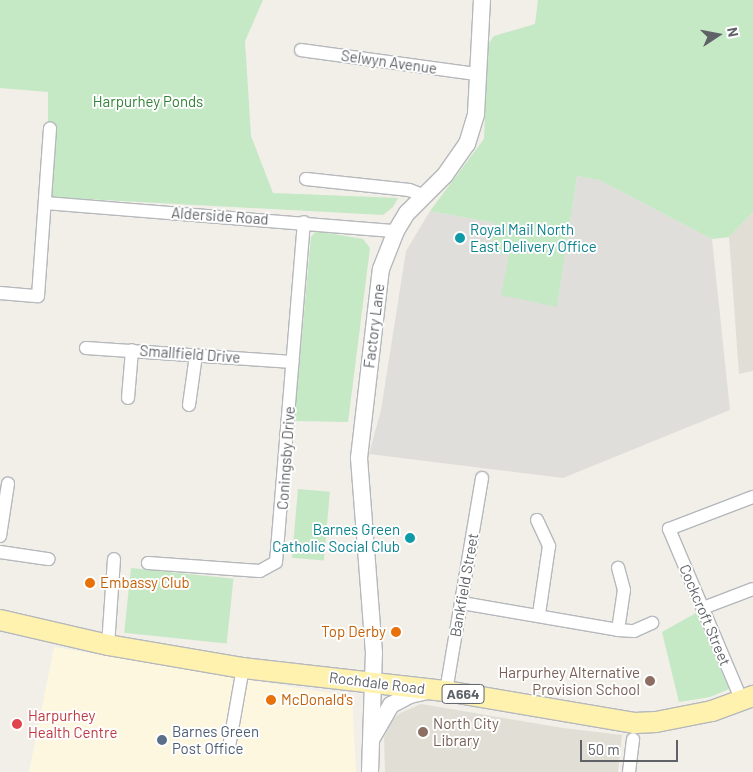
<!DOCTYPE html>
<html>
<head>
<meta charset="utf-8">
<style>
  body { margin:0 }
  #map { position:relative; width:753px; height:772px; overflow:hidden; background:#f1efe8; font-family:Barlow,sans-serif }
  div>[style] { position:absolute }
  .commercial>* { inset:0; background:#fef7e0 }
  .industrial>* { inset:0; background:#e0deda }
  .education>* { inset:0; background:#e1ded6 }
  .green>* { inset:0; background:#c5e8c5; transform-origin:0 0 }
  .roads { filter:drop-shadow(1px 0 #b5b8bc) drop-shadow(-1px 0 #b5b8bc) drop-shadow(0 1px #b5b8bc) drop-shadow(0 -1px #b5b8bc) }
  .minor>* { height:12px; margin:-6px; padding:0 6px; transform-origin:6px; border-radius:6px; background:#fff }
  .tertiary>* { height:16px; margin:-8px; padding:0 8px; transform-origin:8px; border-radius:8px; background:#fff }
  .primary>* { height:20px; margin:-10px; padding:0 10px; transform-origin:10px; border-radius:10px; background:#fff2af }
  .dots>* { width:14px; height:14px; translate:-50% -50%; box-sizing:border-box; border:2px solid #fff; border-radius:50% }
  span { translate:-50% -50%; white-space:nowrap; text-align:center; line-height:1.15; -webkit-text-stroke:4px #fff; paint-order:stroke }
  .shield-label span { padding:1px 4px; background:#fff; border:1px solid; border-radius:4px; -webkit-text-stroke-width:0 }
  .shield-label { font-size:14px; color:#5f6368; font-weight:700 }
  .street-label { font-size:15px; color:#5f6368 }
  .park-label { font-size:15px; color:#348238 }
  .culture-label { font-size:15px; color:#0d838f }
  .left { translate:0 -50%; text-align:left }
  .right { translate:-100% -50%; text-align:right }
  .food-label { font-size:15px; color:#c56008 }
  .education-label { font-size:15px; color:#785e54 }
  .health-label { font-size:15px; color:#be3a42 }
  .service-label { font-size:15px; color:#4e5e75 }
  .north { position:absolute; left:693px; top:10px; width:50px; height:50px; -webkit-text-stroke:4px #fff; paint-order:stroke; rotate:79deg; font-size:14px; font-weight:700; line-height:20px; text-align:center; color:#5f6368 }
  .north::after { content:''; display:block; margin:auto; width:18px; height:22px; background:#5f6368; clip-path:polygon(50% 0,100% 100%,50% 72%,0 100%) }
  .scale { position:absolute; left:580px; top:740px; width:98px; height:22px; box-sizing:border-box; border:2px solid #5f6368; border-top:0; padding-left:6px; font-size:15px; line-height:18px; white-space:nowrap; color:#5f6368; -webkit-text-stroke:4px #fff; paint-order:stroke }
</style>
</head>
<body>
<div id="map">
  <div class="commercial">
    <div style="clip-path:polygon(54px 647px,352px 697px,356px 772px,29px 772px)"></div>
  </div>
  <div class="industrial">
    <div style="clip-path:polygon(577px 176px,599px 180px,712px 239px,730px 410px,563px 478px,369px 454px,381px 410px,406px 251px,430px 211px,495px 223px,509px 255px,557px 306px)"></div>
  </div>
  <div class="education">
    <div style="clip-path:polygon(753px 212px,753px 371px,739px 374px,729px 237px)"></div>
    <div style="clip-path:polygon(421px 704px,563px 728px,622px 735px,618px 772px,385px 772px,384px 738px,390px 722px,400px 713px)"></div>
  </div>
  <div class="green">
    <div style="clip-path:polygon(0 0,263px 0,245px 41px,251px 136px,273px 193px,398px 198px,393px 207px,383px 215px,48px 197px,48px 92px,0 88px)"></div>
    <div style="clip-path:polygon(538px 0,753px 0,753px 212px,729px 237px,712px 239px,599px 180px,577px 176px,557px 307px,501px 295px,509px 255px,490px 251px,495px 223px,430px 211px,484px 139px,488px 44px,494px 36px,535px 24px)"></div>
    <div style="clip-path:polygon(316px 231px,363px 239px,370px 248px,348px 422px,294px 421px,311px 237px)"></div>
    <div style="left:298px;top:489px;width:32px;height:69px;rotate:5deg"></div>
    <div style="left:131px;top:568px;width:103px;height:65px;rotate:6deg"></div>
    <div style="clip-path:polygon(696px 613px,729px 689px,710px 697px,679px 702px,662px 632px)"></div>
  </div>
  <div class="roads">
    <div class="minor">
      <div style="left:301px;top:50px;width:178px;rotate:7.8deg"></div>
      <div style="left:306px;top:179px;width:104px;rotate:6.1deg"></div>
      <div style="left:409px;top:190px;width:15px;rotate:20deg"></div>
      <div style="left:45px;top:203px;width:352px;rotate:4.6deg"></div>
      <div style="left:0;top:293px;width:38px;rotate:5deg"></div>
      <div style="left:38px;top:296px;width:168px;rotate:-85.9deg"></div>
      <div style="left:86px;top:348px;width:207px;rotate:3.9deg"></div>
      <div style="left:128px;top:398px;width:48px;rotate:-85.2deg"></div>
      <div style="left:189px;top:405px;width:50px;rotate:-82deg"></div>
      <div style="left:537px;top:520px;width:29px;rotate:65deg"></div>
      <div style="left:549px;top:546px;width:69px;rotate:98.4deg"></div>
      <div style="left:0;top:536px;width:53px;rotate:-81.3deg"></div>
      <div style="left:0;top:552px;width:49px;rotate:8.3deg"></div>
      <div style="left:148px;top:563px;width:112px;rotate:4.1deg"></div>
      <div style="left:260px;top:571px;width:18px;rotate:-29deg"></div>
      <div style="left:276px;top:562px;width:341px;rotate:-85.3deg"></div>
      <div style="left:462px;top:603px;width:158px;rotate:9.8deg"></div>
      <div style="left:618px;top:630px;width:40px;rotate:-81.5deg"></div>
      <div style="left:624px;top:590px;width:23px;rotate:-105deg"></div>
      <div style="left:703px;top:608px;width:53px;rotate:-20.8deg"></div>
      <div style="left:618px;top:630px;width:16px;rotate:4deg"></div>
      <div style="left:634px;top:631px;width:20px;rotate:-24deg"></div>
      <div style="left:108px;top:645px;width:86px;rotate:-86deg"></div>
      <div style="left:446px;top:691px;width:216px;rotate:-80.4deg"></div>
      <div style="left:742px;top:701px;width:187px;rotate:-113deg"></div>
      <div style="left:669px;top:529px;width:90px;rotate:-20.9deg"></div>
      <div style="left:229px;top:747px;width:80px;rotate:-80deg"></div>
      <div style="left:629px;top:772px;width:33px;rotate:-83deg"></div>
    </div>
    <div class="tertiary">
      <div style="left:372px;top:738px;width:38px;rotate:-60deg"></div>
      <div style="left:391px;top:705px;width:21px;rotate:-28deg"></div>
      <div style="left:410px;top:695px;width:18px;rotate:-13deg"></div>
      <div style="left:370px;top:772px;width:119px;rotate:-88.1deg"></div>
      <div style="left:374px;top:653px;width:196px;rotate:-94.4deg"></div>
      <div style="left:359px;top:458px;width:190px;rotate:-83.4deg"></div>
      <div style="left:381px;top:269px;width:41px;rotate:-68.5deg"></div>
      <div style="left:396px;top:231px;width:21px;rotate:-59deg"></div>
      <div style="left:407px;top:213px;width:54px;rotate:-45deg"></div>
      <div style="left:445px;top:175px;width:38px;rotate:-55deg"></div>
      <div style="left:467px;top:144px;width:31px;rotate:-73deg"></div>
      <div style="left:476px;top:114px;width:114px;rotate:-87deg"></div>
    </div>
    <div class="primary">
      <div style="left:0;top:620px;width:111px;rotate:13deg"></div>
      <div style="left:108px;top:645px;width:137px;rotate:9.7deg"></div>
      <div style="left:243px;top:668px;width:204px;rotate:6.5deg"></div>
      <div style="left:446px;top:691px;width:192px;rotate:9.6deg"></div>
      <div style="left:635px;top:723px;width:21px;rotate:-3deg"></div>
      <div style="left:656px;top:722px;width:57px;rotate:-11.1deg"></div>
      <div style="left:712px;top:711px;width:44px;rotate:-20.1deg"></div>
    </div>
  </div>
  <div class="dots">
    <div style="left:460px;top:238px;background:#0f9aa8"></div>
    <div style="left:410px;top:538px;background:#0f9aa8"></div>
    <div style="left:90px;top:583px;background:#e8710a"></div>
    <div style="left:396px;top:632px;background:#e8710a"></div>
    <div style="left:650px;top:681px;background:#8d6e63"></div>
    <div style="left:271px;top:700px;background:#e8710a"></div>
    <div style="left:17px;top:724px;background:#e0444e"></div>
    <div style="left:423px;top:732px;background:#8d6e63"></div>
    <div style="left:162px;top:740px;background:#5c6f8a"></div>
  </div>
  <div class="shield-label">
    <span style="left:463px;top:694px">A664</span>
  </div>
  <div class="street-label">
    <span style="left:389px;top:62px;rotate:8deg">Selwyn Avenue</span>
    <span style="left:220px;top:216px;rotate:4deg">Alderside Road</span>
    <span style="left:374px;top:326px;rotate:-83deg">Factory Lane</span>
    <span style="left:190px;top:354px;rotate:4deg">Smallfield Drive</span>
    <span style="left:286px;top:458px;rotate:-86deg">Coningsby Drive</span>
    <span style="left:464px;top:585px;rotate:-80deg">Bankfield Street</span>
    <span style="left:705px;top:615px;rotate:67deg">Cockcroft Street</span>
    <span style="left:377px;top:683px;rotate:7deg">Rochdale Road</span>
  </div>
  <div class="park-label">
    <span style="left:148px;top:102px">Harpurhey Ponds</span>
  </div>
  <div class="culture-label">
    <span class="left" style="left:470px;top:238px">Royal Mail North<br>East Delivery Office</span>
    <span class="right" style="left:400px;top:538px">Barnes Green<br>Catholic Social Club</span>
  </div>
  <div class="food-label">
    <span class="left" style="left:100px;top:583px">Embassy Club</span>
    <span class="right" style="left:386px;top:632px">Top Derby</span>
    <span class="left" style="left:281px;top:700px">McDonald's</span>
  </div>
  <div class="education-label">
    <span class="right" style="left:640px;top:681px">Harpurhey Alternative<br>Provision School</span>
    <span class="left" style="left:433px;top:732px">North City<br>Library</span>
  </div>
  <div class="health-label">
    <span class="left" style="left:28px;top:724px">Harpurhey<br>Health Centre</span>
  </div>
  <div class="service-label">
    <span class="left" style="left:172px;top:740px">Barnes Green<br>Post Office</span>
  </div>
  <div class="north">N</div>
  <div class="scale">50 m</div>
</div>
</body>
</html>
